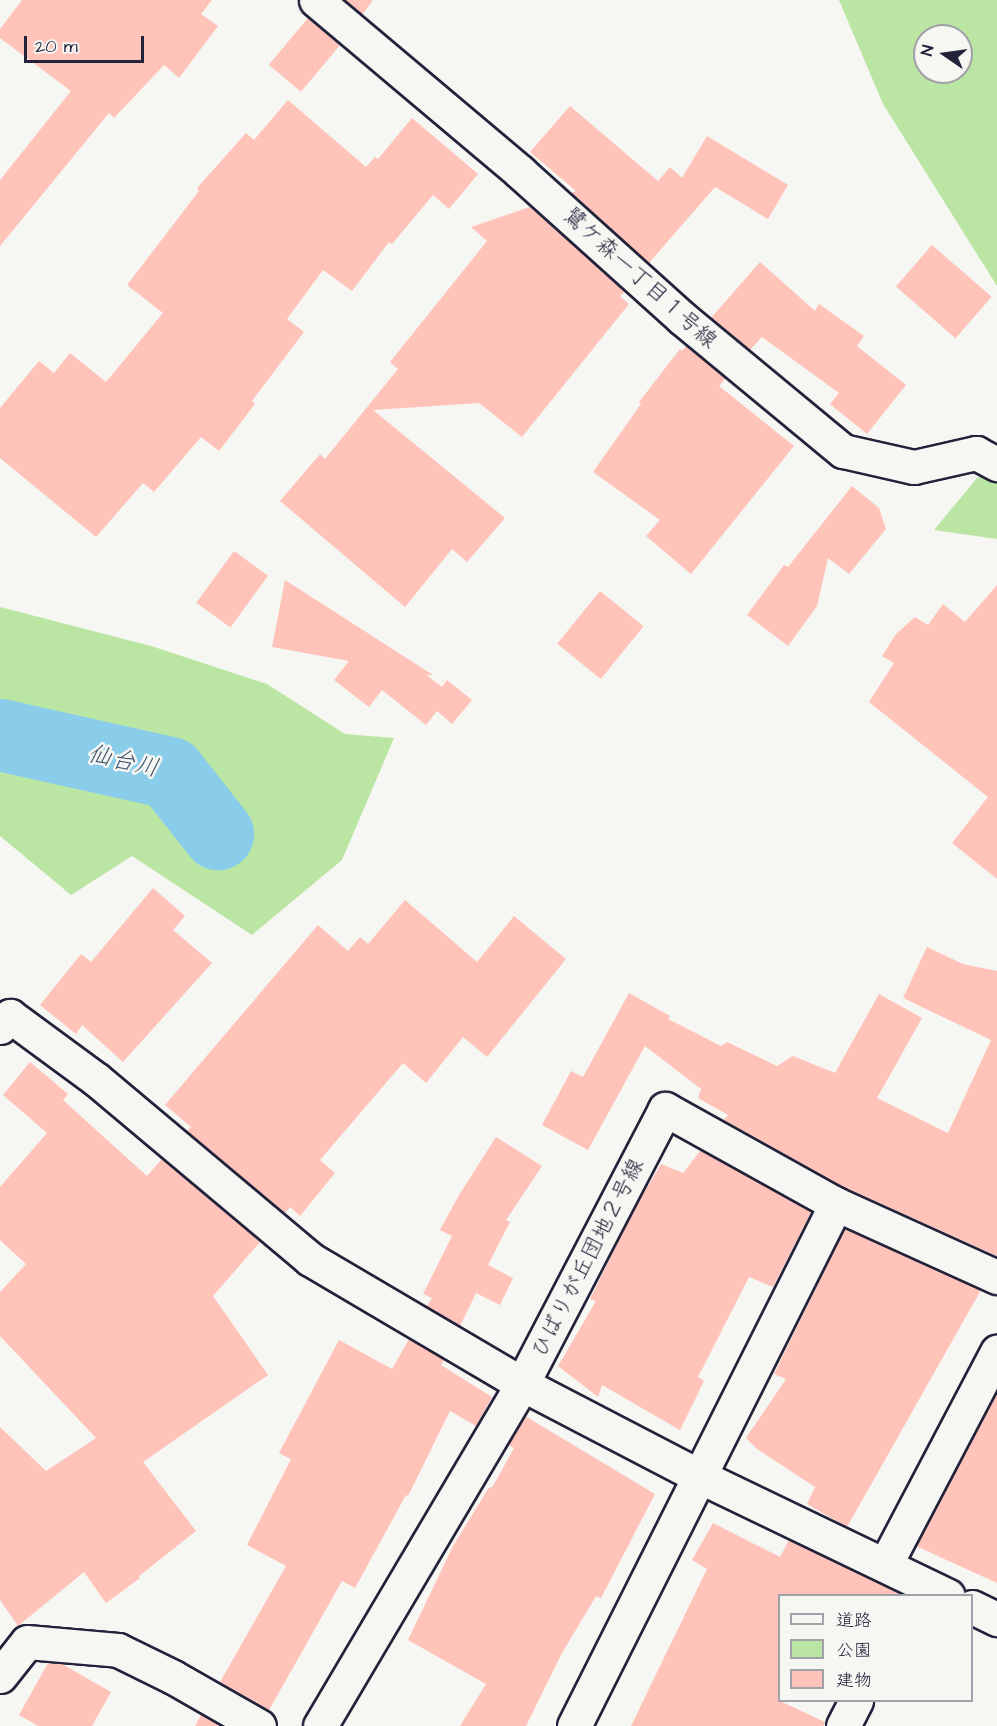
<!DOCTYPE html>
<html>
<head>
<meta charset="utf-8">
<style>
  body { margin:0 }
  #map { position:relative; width:997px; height:1726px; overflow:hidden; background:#f6f6f2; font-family:"Architects Daughter","Klee One",sans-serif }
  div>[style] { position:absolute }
  .green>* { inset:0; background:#bae5a3 }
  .river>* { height:72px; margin:-36px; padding:0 36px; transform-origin:36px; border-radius:36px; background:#8acdeb }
  .building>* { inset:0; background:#ffc3b9; transform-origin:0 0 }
  .roads { filter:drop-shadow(2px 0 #22223b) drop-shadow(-2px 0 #22223b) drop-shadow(0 2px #22223b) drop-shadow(0 -2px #22223b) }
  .minor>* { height:33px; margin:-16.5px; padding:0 16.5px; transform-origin:16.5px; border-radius:16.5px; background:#f6f6f2 }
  span { translate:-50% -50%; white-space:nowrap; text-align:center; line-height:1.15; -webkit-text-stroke:5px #f6f6f2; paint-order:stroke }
  .street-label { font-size:22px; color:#22223b }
  .water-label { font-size:24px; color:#415570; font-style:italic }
  .legend { position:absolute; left:778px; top:1594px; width:195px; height:108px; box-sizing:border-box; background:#f6f6f2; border:2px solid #a1a1a9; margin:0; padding:8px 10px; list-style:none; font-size:18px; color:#22223b }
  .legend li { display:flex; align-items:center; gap:12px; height:30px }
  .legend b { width:30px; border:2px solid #a1a1a9 }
  .north { position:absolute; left:913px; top:24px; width:60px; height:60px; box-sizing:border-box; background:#f6f6f2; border:2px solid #a1a1a9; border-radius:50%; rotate:283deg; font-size:16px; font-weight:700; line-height:24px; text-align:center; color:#22223b }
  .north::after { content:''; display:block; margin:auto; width:21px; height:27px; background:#22223b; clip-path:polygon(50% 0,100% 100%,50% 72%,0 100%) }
  .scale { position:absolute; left:24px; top:36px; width:120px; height:27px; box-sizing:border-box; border:3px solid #22223b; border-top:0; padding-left:8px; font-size:18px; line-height:21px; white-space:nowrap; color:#22223b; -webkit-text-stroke:4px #f6f6f2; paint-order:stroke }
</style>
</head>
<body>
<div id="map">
  <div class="green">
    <div style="clip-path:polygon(evenodd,839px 0,997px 0,997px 286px,883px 104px,839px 0,925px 36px,961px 36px,961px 72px,925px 72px,925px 36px)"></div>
    <div style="clip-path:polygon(978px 477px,997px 483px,997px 539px,934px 530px)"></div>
    <div style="clip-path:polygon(0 607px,151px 646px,267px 684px,345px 734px,394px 738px,342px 860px,252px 935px,132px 856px,71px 895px,0 836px,0 766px,162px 806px,199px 851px,246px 822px,184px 742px,0 705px)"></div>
  </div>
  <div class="river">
    <div style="left:0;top:735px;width:174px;rotate:12.6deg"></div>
    <div style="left:170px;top:773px;width:78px;rotate:51.8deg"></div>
  </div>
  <div class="building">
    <div style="clip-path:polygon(22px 0,212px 0,201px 14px,218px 26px,179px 78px,164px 65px,114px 118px,109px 113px,0 246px,0 180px,71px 91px,0 38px,0 29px)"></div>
    <div style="clip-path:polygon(345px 0,373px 0,362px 15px)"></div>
    <div style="left:308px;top:18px;width:42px;height:61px;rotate:40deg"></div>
    <div style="clip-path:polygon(288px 100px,366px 167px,375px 157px,378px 159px,412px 118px,478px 174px,449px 209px,433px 195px,392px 244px,389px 242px,352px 291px,323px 270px,287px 319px,304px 332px,252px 401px,255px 404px,219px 451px,201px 437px,154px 492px,143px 483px,96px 537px,0 458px,0 408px,39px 361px,54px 373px,70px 353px,106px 382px,163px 313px,127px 285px,199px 191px,197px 188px,246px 133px,254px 140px)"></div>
    <div style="clip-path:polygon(570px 106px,658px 181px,670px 167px,682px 178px,707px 136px,788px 185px,768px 219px,715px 187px,649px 263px,571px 193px,576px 191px,530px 152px)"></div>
    <div style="clip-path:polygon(530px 207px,625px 291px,620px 296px,629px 304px,522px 437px,479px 403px,373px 410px,505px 518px,467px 562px,452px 549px,405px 607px,280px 501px,320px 454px,325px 459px,398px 369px,390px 362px,487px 241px,471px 227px)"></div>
    <div style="left:932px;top:245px;width:79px;height:55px;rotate:41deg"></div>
    <div style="clip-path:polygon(760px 262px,815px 311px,819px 304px,864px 336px,857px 346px,906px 385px,867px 434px,830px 404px,839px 393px,762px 337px,750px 350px,711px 318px)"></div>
    <div style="clip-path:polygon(686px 346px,726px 378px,719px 386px,794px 446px,691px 574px,646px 536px,660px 520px,593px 472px,641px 404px,639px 402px,680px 349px,682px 351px)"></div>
    <div style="clip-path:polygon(852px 486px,879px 508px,886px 529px,849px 574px,828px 558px,817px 606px,788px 646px,747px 615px,784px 565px,788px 567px)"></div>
    <div style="left:234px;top:551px;width:42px;height:64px;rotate:36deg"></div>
    <div style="clip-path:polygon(285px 580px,433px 675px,426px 675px,442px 687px,447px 680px,472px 700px,452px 724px,437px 711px,426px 725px,382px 690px,369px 707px,334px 680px,349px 661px,272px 647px)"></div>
    <div style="clip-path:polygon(997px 585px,997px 879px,952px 843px,988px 797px,869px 702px,894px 663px,882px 656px,896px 634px,915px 617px,928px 625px,943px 604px,965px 622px)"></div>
    <div style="left:600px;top:591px;width:56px;height:68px;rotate:39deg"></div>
    <div style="clip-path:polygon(153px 888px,185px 916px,173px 930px,212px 963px,123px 1062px,82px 1025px,76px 1034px,40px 1005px,81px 954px,91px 962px)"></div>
    <div style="clip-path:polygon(405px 900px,477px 962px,514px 916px,566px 959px,487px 1057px,463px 1037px,426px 1083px,403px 1063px,320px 1160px,335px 1173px,300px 1216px,290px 1207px,285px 1213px,187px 1131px,191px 1127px,165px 1105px,318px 925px,348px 951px,360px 937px,368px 944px)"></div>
    <div style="clip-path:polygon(927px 947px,963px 964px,997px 971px,997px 1256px,844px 1187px,724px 1120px,728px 1115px,698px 1098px,701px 1089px,645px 1046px,588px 1150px,542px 1125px,571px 1071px,583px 1077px,629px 993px,670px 1016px,668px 1019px,721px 1046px,727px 1042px,777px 1066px,793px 1056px,835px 1073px,879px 994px,922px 1018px,877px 1098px,948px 1133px,991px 1040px,903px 998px)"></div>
    <div style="clip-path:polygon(30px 1062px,68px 1094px,63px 1100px,147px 1176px,162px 1159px,260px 1242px,213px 1296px,268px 1375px,143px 1462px,196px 1531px,139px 1576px,140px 1578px,106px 1603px,84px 1572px,18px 1626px,0 1600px,0 1427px,46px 1471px,96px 1438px,0 1336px,0 1292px,26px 1264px,0 1240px,0 1187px,47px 1133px,3px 1095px)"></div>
    <div style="clip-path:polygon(496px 1137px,542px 1166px,506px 1220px,510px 1222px,488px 1265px,513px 1278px,500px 1305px,476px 1293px,460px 1326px,427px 1306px,432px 1298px,423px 1294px,452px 1236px,440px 1230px,459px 1195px)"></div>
    <div style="clip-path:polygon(701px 1150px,811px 1212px,773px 1287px,749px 1277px,698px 1377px,704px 1381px,680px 1430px,602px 1385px,598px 1397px,558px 1366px,596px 1301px,590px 1299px,636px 1206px,661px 1164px,683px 1173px)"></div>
    <div style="clip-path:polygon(845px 1229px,981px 1290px,847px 1527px,807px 1504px,815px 1487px,757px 1449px,746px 1438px,786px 1379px,774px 1374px)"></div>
    <div style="clip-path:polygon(409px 1339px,444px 1360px,441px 1365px,492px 1397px,476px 1426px,450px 1411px,408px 1496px,406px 1495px,355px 1588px,342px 1581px,269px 1710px,220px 1682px,286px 1566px,247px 1545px,291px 1459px,279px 1453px,339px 1340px,392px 1369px)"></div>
    <div style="clip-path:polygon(997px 1392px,997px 1583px,916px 1546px)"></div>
    <div style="clip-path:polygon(525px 1416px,655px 1494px,601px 1598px,596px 1596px,562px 1653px,526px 1726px,460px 1726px,486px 1684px,408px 1640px,453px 1546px,488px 1489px,493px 1486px,514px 1448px,508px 1445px)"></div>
    <div style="clip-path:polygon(713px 1523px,780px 1557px,789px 1540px,904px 1596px,780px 1596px,780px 1701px,825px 1722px,824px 1726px,631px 1726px,707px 1569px,692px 1560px)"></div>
    <div style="clip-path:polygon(48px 1663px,62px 1664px,111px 1692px,92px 1726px,38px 1726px,19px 1715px)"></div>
    <div style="clip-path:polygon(201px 1715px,221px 1726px,195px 1726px)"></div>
  </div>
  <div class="roads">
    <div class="minor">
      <div style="left:316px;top:0;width:267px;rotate:40.1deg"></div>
      <div style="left:520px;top:172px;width:218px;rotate:42deg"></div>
      <div style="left:682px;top:318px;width:209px;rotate:39.6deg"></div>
      <div style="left:843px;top:451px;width:73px;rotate:12.7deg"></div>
      <div style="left:914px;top:467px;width:64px;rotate:-12.7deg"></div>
      <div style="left:976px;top:453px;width:24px;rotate:28deg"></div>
      <div style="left:0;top:1027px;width:15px;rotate:-48deg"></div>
      <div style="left:10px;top:1016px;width:108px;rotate:36.3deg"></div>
      <div style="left:97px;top:1080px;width:278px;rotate:40deg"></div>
      <div style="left:310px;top:1259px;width:246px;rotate:30.5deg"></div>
      <div style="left:522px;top:1384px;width:199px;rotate:27.5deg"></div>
      <div style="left:699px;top:1476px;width:276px;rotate:25.7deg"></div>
      <div style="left:885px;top:1565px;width:241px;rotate:-62.3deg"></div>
      <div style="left:972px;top:1607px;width:28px;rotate:26deg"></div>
      <div style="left:0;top:1676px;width:43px;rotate:-51.5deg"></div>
      <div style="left:27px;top:1642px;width:91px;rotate:5deg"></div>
      <div style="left:118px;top:1650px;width:61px;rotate:26.1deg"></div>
      <div style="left:173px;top:1677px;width:99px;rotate:29.7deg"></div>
      <div style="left:320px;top:1726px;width:397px;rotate:-59.4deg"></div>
      <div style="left:522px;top:1384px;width:310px;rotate:-62.5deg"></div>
      <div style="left:665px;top:1109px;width:196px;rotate:29.1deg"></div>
      <div style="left:836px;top:1204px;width:177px;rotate:24.4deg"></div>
      <div style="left:574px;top:1726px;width:584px;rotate:-63.35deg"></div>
      <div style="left:843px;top:1726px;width:29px;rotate:-63deg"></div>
    </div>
  </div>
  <div class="street-label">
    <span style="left:640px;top:278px;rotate:42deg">鷺ケ森一丁目１号線</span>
    <span style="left:588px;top:1258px;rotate:-63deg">ひばりが丘団地２号線</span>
  </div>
  <div class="water-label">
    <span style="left:123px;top:762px;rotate:13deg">仙台川</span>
  </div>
  <ul class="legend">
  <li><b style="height:8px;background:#f6f6f2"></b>道路</li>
  <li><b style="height:16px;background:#bae5a3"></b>公園</li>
  <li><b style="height:16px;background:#ffc3b9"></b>建物</li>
  </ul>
  <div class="north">N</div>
  <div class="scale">20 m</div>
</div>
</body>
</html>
